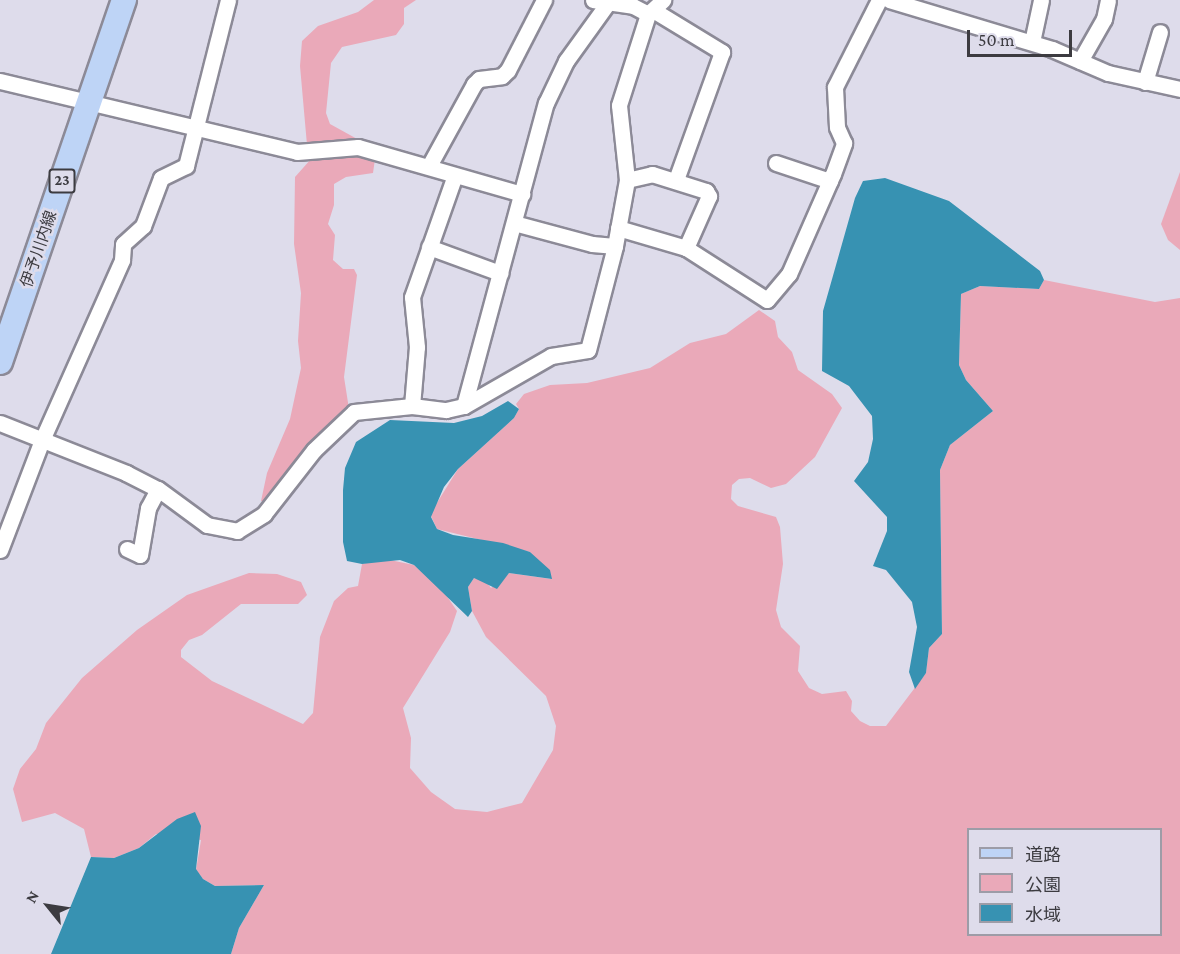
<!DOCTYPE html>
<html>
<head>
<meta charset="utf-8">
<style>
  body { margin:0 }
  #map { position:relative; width:1180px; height:954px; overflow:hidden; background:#dedceb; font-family:"Crimson Pro","Noto Sans JP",serif }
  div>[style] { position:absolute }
  .green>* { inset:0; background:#eaa9b9 }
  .water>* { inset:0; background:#3792b2 }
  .roads { filter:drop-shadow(2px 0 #8c8a97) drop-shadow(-2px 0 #8c8a97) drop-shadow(0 2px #8c8a97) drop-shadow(0 -2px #8c8a97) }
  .street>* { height:15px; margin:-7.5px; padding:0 7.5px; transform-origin:7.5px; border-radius:7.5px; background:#fff }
  .primary>* { height:24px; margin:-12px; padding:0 12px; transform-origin:12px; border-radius:12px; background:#bed4f6 }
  span { translate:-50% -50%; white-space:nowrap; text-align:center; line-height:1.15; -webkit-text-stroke:5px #dedceb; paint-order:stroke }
  .shield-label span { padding:2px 4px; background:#dedceb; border:2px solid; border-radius:4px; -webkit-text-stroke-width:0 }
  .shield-label { font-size:15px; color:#3c3b40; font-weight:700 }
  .street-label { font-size:16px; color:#3c3b40 }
  .legend { position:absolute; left:967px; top:828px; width:195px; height:108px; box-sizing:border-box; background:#dedceb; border:2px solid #9d9ca7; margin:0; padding:8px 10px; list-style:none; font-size:18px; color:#3c3b40 }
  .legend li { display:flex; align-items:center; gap:12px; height:30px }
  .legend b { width:30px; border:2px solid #9d9ca7 }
  .north { position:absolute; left:18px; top:876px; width:60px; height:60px; -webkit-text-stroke:4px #dedceb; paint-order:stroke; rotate:300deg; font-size:16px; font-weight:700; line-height:24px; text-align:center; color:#3c3b40 }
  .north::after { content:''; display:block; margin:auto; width:21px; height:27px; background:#3c3b40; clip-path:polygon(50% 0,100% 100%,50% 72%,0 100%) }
  .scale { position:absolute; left:967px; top:30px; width:105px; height:27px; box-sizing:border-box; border:3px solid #3c3b40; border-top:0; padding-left:8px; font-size:18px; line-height:21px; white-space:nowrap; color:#3c3b40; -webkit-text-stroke:4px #dedceb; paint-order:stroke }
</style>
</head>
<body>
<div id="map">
  <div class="green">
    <div style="clip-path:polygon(374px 0,416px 0,404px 8px,404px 24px,396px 35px,342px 47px,331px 63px,326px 113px,330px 124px,359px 140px,307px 145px,300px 66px,302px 41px,318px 26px,358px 12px)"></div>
    <div style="clip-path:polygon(356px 154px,375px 159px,373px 173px,346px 177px,334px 184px,334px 205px,328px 224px,335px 235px,333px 260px,343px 269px,354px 269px,357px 275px,344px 377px,349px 409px,333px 421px,265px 502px,261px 501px,267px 473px,290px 419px,301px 368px,298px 341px,301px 293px,294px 244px,295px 177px,311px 159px)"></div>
    <div style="clip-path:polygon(1180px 172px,1180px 250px,1168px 240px,1161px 224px)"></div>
    <div style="clip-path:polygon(evenodd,1044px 280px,1155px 302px,1180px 298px,1180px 954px,231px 954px,239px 928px,264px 885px,215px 886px,203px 879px,196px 870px,201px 840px,156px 834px,139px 848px,114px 858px,91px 857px,84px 829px,55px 813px,22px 822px,13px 789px,20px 769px,36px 749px,46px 723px,82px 678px,137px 630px,187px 595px,249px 573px,277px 574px,301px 582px,307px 595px,298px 604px,241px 604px,202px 635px,189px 640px,181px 650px,181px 657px,212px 681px,303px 724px,313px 713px,320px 637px,334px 601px,348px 588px,358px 586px,362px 564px,385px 559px,414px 565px,442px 589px,457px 611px,450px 632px,403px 708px,411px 738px,410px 768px,431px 792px,455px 809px,487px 812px,522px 803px,553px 750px,556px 726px,546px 696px,486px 637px,472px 611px,468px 587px,474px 578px,485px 580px,491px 588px,509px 573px,551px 579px,530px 552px,437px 529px,431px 516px,435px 506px,458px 469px,514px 418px,519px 409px,516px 404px,524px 394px,550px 385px,587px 383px,650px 368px,690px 343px,726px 334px,759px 310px,775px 321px,778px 337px,792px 352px,798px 370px,832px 394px,842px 408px,815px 457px,786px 484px,771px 488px,750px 478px,739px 479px,732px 485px,731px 499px,738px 506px,776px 517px,780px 527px,783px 564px,776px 610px,781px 627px,800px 646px,798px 671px,809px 688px,822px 694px,846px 691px,852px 701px,851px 711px,860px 721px,870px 726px,886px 726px,926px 673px,929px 648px,942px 634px,940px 470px,950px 445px,993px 411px,966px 380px,959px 365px,961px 294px,980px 286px,1039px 289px,1044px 280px,968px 830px,1160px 830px,1160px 934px,968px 934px,968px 830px)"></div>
  </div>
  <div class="water">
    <div style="clip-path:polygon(885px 178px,949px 201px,1040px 271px,1044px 280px,1039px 289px,980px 286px,961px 294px,959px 365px,966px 380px,993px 411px,950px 445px,940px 470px,942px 634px,929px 648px,926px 673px,915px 689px,909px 672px,917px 627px,912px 602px,886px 570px,873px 566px,887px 531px,887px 517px,854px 481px,868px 462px,873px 439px,872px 416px,849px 386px,822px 371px,823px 311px,855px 198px,863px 181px)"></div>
    <div style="clip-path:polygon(508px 401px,519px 409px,514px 418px,458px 469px,444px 487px,431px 517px,437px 529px,453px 535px,503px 543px,530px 552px,550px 570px,552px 579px,509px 573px,497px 589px,474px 578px,468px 587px,472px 611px,468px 617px,414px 565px,400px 560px,362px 564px,347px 561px,343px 542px,343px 490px,345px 468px,356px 442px,390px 420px,454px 423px,482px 416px)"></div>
    <div style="clip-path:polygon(195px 812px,201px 826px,196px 869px,203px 879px,215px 886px,264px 885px,239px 928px,231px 954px,51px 954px,91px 857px,114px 858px,139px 848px,177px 819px)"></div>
  </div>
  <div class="roads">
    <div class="street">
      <div style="left:593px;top:0;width:40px;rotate:8.5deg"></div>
      <div style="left:633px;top:6px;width:17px;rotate:28deg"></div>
      <div style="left:889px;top:0;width:170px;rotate:16.7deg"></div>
      <div style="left:1052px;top:49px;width:61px;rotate:23.2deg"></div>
      <div style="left:1108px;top:73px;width:74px;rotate:12.5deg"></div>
      <div style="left:653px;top:10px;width:81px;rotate:31.3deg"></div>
      <div style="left:722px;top:52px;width:136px;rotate:109.8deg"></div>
      <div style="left:1032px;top:42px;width:43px;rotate:-77.9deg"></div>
      <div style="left:1080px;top:61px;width:48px;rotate:-60.3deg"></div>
      <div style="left:1104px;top:19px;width:19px;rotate:-78deg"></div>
      <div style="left:0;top:81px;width:305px;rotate:13.4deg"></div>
      <div style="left:297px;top:152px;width:61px;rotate:-4.7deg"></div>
      <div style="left:358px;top:147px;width:171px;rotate:16deg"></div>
      <div style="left:1145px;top:82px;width:52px;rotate:-73.3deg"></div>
      <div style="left:776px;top:163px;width:57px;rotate:18.4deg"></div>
      <div style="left:429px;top:166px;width:94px;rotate:-61.2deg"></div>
      <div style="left:474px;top:84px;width:7px;rotate:-45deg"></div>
      <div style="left:479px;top:79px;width:23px;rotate:-7deg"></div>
      <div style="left:502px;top:76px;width:8px;rotate:-45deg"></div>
      <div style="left:508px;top:70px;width:79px;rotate:-62.8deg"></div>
      <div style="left:627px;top:180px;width:26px;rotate:-13deg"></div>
      <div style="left:652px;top:174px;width:57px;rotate:17.5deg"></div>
      <div style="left:706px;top:191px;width:6px;rotate:59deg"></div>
      <div style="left:709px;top:196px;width:57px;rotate:113.9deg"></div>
      <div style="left:514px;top:223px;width:81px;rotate:15.1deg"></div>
      <div style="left:592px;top:244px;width:23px;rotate:5deg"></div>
      <div style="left:618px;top:228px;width:71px;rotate:16.4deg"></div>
      <div style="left:686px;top:248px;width:96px;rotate:32.7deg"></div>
      <div style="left:767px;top:300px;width:34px;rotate:-50deg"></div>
      <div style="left:789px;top:274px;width:109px;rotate:-66.3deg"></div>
      <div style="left:833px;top:174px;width:33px;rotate:-70deg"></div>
      <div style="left:844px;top:143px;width:17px;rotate:-114deg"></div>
      <div style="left:837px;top:127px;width:40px;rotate:-92.9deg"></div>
      <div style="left:835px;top:87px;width:97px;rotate:-63.2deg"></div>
      <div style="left:429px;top:247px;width:76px;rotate:20.1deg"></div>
      <div style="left:412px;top:406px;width:59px;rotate:-85.2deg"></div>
      <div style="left:417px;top:347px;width:50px;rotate:-95.7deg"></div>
      <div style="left:412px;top:297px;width:126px;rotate:-70.6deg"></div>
      <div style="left:464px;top:406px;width:314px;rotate:-74.9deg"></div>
      <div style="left:546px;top:103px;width:47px;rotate:-64.5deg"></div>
      <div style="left:566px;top:61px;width:75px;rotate:-54.2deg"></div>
      <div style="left:0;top:423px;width:136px;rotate:21.6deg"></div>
      <div style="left:126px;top:473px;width:36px;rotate:27deg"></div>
      <div style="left:158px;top:489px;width:61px;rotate:36.3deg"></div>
      <div style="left:207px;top:525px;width:31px;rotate:11deg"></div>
      <div style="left:237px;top:531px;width:32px;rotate:-32deg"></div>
      <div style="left:264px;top:514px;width:81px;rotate:-52deg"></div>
      <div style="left:314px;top:450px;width:55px;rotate:-43.5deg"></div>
      <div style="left:354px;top:412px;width:58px;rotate:-5.9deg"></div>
      <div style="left:412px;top:406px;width:34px;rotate:7deg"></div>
      <div style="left:446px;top:410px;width:18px;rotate:-13deg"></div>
      <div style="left:464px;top:406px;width:100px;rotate:-29.9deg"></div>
      <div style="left:551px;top:356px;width:37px;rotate:-9deg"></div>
      <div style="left:588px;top:350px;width:107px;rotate:-75.4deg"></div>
      <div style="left:615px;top:246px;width:67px;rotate:-79.7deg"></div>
      <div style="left:627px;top:180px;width:75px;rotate:-96.1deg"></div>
      <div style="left:619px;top:105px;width:96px;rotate:-72.3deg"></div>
      <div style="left:648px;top:14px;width:21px;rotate:-43deg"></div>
      <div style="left:127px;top:549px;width:14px;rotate:25deg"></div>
      <div style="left:140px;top:555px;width:48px;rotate:-80.3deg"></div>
      <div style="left:148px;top:508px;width:21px;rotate:-62deg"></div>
      <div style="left:0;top:550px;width:118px;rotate:-69.1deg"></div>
      <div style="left:42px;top:440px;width:197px;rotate:-66deg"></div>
      <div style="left:122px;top:260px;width:16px;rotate:-86deg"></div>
      <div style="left:123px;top:244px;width:27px;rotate:-42deg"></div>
      <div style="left:143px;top:226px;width:51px;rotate:-69.4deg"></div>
      <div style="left:161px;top:178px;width:28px;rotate:-26deg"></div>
      <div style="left:186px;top:166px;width:171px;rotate:-75.8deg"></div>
    </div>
    <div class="primary">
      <div style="left:0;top:362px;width:383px;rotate:-71.1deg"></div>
    </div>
  </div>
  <div class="shield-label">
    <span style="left:62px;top:181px">23</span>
  </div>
  <div class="street-label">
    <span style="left:39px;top:249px;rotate:-71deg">伊予川内線</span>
  </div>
  <ul class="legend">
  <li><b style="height:8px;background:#bed4f6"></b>道路</li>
  <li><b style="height:16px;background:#eaa9b9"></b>公園</li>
  <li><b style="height:16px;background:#3792b2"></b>水域</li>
  </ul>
  <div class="north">N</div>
  <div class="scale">50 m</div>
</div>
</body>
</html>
